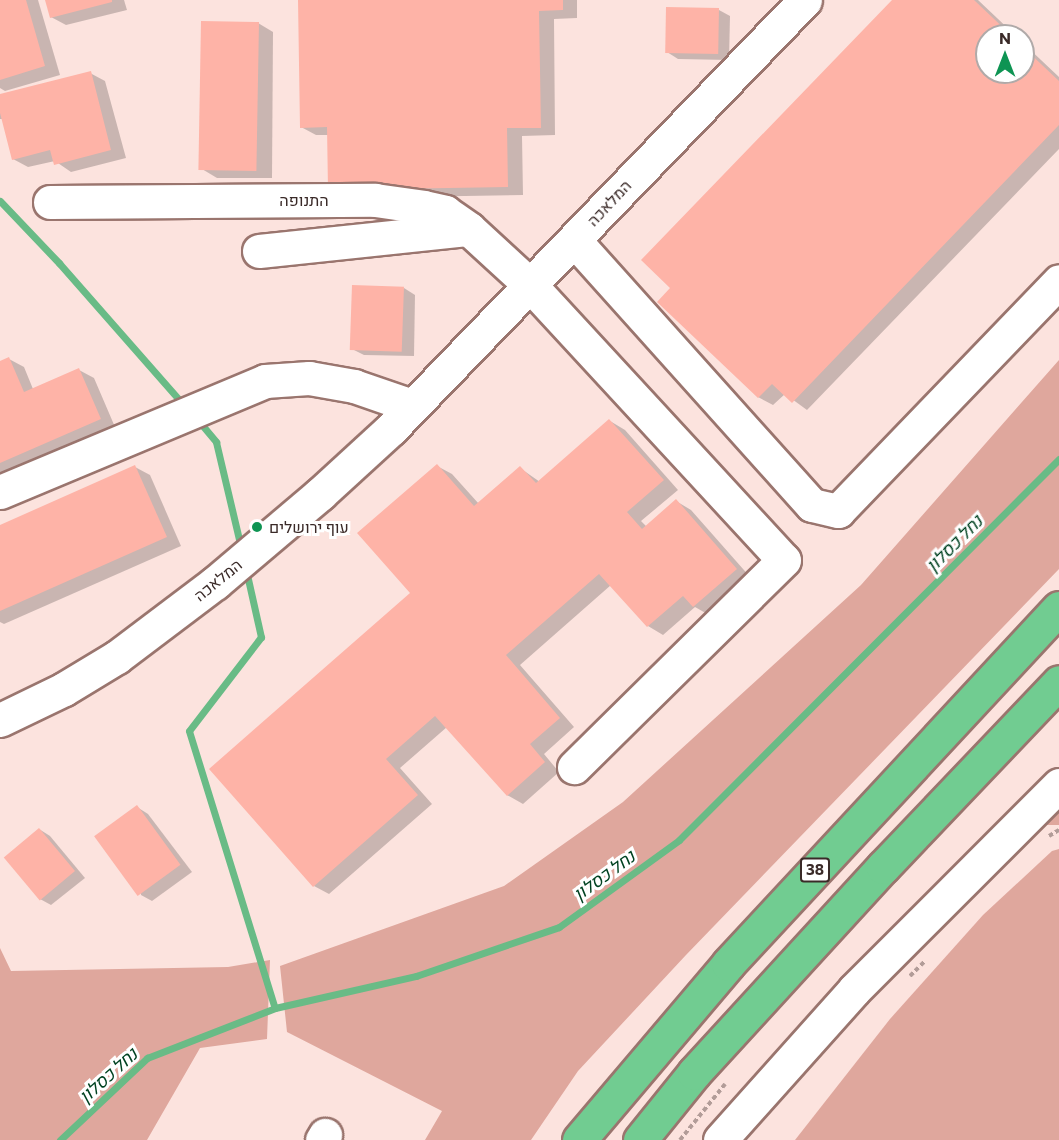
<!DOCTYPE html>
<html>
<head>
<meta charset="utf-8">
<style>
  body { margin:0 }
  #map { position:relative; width:1059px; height:1140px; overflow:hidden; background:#fce3de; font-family:Commissioner,Heebo,sans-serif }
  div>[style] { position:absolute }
  .green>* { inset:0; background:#dfa79d }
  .shadow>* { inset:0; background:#0003 }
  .stream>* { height:7px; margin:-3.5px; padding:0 3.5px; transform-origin:3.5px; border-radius:3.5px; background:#69bb86 }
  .building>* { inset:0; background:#feb3a7; transform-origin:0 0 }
  .path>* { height:4px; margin-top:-2px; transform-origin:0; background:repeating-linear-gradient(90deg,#b29c98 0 4.5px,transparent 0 7.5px) }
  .roads { filter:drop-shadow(2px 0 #9a756e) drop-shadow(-2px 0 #9a756e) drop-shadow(0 2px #9a756e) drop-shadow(0 -2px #9a756e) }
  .minor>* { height:33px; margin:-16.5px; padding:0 16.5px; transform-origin:16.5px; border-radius:16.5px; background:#fff }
  .highway>* { height:33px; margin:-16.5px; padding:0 16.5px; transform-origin:16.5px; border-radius:16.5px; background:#71cc91 }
  .dots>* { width:16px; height:16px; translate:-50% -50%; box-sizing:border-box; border:3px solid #fff; border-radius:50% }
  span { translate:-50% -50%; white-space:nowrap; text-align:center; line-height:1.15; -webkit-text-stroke:6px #fff; paint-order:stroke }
  .shield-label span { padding:2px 4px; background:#fff; border:2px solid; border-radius:4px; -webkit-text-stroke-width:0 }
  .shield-label { font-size:15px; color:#3a2a28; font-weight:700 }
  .street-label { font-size:16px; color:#3a2a28 }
  .poi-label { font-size:16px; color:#3a2a28 }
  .left { translate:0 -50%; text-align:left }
  .water-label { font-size:18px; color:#004221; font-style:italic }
  .north { position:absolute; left:975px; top:24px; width:60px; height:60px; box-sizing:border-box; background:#fff; border:2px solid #b0aaa9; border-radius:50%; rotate:0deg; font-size:16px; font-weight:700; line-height:24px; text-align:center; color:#3a2a28 }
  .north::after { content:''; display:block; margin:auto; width:21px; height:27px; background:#0e9453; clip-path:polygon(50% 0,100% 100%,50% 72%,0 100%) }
</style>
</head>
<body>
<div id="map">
  <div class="green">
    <div style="clip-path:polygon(1059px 360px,1059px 569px,686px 955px,578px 1071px,531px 1140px,425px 1140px,442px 1111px,287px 1032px,280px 966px,504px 886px,623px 802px,861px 585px)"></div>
    <div style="clip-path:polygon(1059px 803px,1059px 825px,1037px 825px)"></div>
    <div style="clip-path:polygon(1059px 849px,1059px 1140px,795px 1140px,890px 1019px,983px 915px,1052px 851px)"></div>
    <div style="clip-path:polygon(0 948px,11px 971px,228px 967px,270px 960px,267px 1039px,200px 1048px,147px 1140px,0 1140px)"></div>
  </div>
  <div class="shadow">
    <div style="clip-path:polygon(0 0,38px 0,60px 75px,5px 91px,0 88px)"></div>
    <div style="clip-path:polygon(47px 0,124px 0,127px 10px,66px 25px,51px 17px)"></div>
    <div style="clip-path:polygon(299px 0,577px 0,577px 18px,554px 19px,555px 135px,522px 136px,523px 195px,344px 198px,328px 135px,316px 135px,301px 127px)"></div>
    <div style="clip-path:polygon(894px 0,978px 0,1016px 36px,987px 36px,987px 72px,1023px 72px,1023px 43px,1059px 77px,1059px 149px,807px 410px,785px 394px,773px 405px,758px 397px,673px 288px)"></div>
    <div style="clip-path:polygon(719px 10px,730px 16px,729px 60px,678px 59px,667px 52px)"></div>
    <div style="clip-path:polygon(258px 23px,273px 32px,272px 178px,217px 178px,202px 169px)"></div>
    <div style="clip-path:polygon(90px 73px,105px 81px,126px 158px,71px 172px,55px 161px,28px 167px,13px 159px,3px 119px,0 119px,0 96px)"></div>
    <div style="clip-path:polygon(404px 288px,415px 295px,414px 356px,364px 355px,352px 349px)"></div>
    <div style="clip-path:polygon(9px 359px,24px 367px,33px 389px,79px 370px,94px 378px,115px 427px,0 477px,0 362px)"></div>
    <div style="clip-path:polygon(610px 421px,625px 430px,678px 490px,641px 521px,647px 527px,676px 501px,691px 510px,751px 578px,709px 615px,695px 607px,663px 635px,648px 626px,611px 585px,520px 665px,574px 727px,544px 754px,559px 772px,523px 804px,507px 795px,447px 727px,400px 768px,432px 804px,329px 894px,314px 886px,412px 593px,437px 466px,452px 474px,479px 504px,520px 468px,540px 482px)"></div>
    <div style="clip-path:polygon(135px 467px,150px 475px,181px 546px,4px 624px,0 622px,0 526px)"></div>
    <div style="clip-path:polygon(137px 807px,148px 814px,192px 872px,152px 901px,141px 895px)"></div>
    <div style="clip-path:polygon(39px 829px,50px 836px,85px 878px,51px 905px,40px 899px)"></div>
  </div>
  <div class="stream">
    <div style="left:0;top:201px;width:86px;rotate:46.4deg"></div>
    <div style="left:59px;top:263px;width:188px;rotate:48.7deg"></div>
    <div style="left:197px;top:419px;width:30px;rotate:50deg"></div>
    <div style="left:216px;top:442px;width:109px;rotate:76.7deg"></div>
    <div style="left:246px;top:570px;width:69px;rotate:77.4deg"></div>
    <div style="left:261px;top:637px;width:118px;rotate:127.5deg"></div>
    <div style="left:189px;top:731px;width:290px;rotate:72.8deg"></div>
    <div style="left:60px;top:1140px;width:120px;rotate:-43.3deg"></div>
    <div style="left:147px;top:1058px;width:137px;rotate:-21.3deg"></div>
    <div style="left:275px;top:1008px;width:145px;rotate:-12.8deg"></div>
    <div style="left:416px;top:976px;width:151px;rotate:-18.9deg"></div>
    <div style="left:559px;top:927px;width:148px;rotate:-35.9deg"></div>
    <div style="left:679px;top:840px;width:538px;rotate:-45.08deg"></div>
  </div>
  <div class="building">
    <div style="clip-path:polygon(0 0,26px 0,45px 66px,0 80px)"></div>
    <div style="clip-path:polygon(45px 0,112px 0,112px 2px,50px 18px)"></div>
    <div style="clip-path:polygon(298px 0,563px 0,563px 10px,539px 11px,541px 128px,507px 128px,508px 187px,328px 190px,327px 127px,300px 128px)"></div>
    <div style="clip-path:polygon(892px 0,974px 0,1012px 36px,987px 36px,987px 72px,1023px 72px,1023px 47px,1059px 81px,1059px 125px,792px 403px,772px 384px,758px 398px,657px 302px,670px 288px,641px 260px)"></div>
    <div style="left:666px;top:7px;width:53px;height:46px;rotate:1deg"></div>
    <div style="left:201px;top:21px;width:58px;height:149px;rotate:1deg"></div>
    <div style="clip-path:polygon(91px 71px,111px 150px,54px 165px,50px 150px,12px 160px,0 113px,0 94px)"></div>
    <div style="left:352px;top:285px;width:52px;height:65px;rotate:2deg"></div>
    <div style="clip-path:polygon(9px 357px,24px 392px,79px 368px,101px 419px,0 463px,0 361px)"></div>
    <div style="clip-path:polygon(609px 419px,664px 480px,627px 512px,642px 529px,676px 499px,737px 569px,693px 607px,683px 596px,647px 627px,599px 574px,506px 655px,560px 718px,530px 744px,545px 762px,507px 796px,435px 716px,386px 759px,418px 795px,313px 887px,209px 769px,410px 593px,357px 533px,437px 464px,474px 506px,520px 466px,536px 483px)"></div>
    <div style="clip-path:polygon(135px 465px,167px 537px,0 611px,0 525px)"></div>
    <div style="left:137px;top:805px;width:74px;height:53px;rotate:54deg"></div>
    <div style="left:39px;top:828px;width:56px;height:46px;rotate:50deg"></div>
  </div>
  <div class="path">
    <div style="left:1049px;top:836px;width:12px;rotate:-31deg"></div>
    <div style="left:910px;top:976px;width:20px;rotate:-45deg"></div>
    <div style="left:680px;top:1140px;width:72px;rotate:-51.2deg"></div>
  </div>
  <div class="roads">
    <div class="minor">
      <div style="left:50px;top:202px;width:325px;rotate:-0.4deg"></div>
      <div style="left:375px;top:200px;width:49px;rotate:8.1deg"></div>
      <div style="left:424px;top:207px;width:22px;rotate:13deg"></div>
      <div style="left:445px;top:212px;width:29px;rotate:35deg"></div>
      <div style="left:469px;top:229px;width:83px;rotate:42.6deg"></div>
      <div style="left:530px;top:285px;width:374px;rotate:47.3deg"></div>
      <div style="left:784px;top:560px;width:295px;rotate:135.4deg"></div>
      <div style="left:574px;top:240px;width:356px;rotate:48.1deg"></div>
      <div style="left:812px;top:505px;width:27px;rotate:13deg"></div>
      <div style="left:838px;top:511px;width:319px;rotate:-46.1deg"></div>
      <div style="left:259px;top:251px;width:211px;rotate:-6deg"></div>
      <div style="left:0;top:492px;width:287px;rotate:-22.7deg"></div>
      <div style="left:265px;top:381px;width:44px;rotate:-3.9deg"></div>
      <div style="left:309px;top:378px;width:46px;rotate:10.1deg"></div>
      <div style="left:354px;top:386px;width:61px;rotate:19deg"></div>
      <div style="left:0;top:720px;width:71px;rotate:-25.8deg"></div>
      <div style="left:64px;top:689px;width:62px;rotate:-31.1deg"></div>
      <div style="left:117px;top:657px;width:123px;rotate:-37.1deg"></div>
      <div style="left:215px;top:583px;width:138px;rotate:-40.3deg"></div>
      <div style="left:320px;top:494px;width:96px;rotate:-42.5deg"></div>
      <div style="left:391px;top:429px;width:596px;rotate:-46.02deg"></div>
      <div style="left:322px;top:1140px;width:6px;rotate:-59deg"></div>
      <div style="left:720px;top:1140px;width:201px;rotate:-48.2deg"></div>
      <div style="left:854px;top:990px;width:290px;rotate:-45deg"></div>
    </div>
    <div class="highway">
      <div style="left:579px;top:1140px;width:231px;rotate:-49.7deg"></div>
      <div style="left:728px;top:964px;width:486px;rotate:-47.1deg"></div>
      <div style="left:640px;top:1140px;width:86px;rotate:-51.1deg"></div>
      <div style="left:694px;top:1073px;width:280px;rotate:-47.5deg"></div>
      <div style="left:883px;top:867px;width:255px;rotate:-46.4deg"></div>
    </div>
  </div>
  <div class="dots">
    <div style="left:257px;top:527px;background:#0e9453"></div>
  </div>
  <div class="shield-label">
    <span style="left:815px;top:870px">38</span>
  </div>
  <div class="street-label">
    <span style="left:304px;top:200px">התנופה</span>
    <span style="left:609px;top:203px;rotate:-47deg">המלאכה</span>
    <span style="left:218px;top:580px;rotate:-39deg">המלאכה</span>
  </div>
  <div class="poi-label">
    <span class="left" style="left:269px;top:527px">עוף ירושלים</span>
  </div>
  <div class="water-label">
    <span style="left:954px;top:543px;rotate:-45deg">נחל כסלון</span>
    <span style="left:604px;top:875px;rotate:-36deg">נחל כסלון</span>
    <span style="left:108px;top:1075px;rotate:-42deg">נחל כסלון</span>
  </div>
  <div class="north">N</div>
</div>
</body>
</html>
